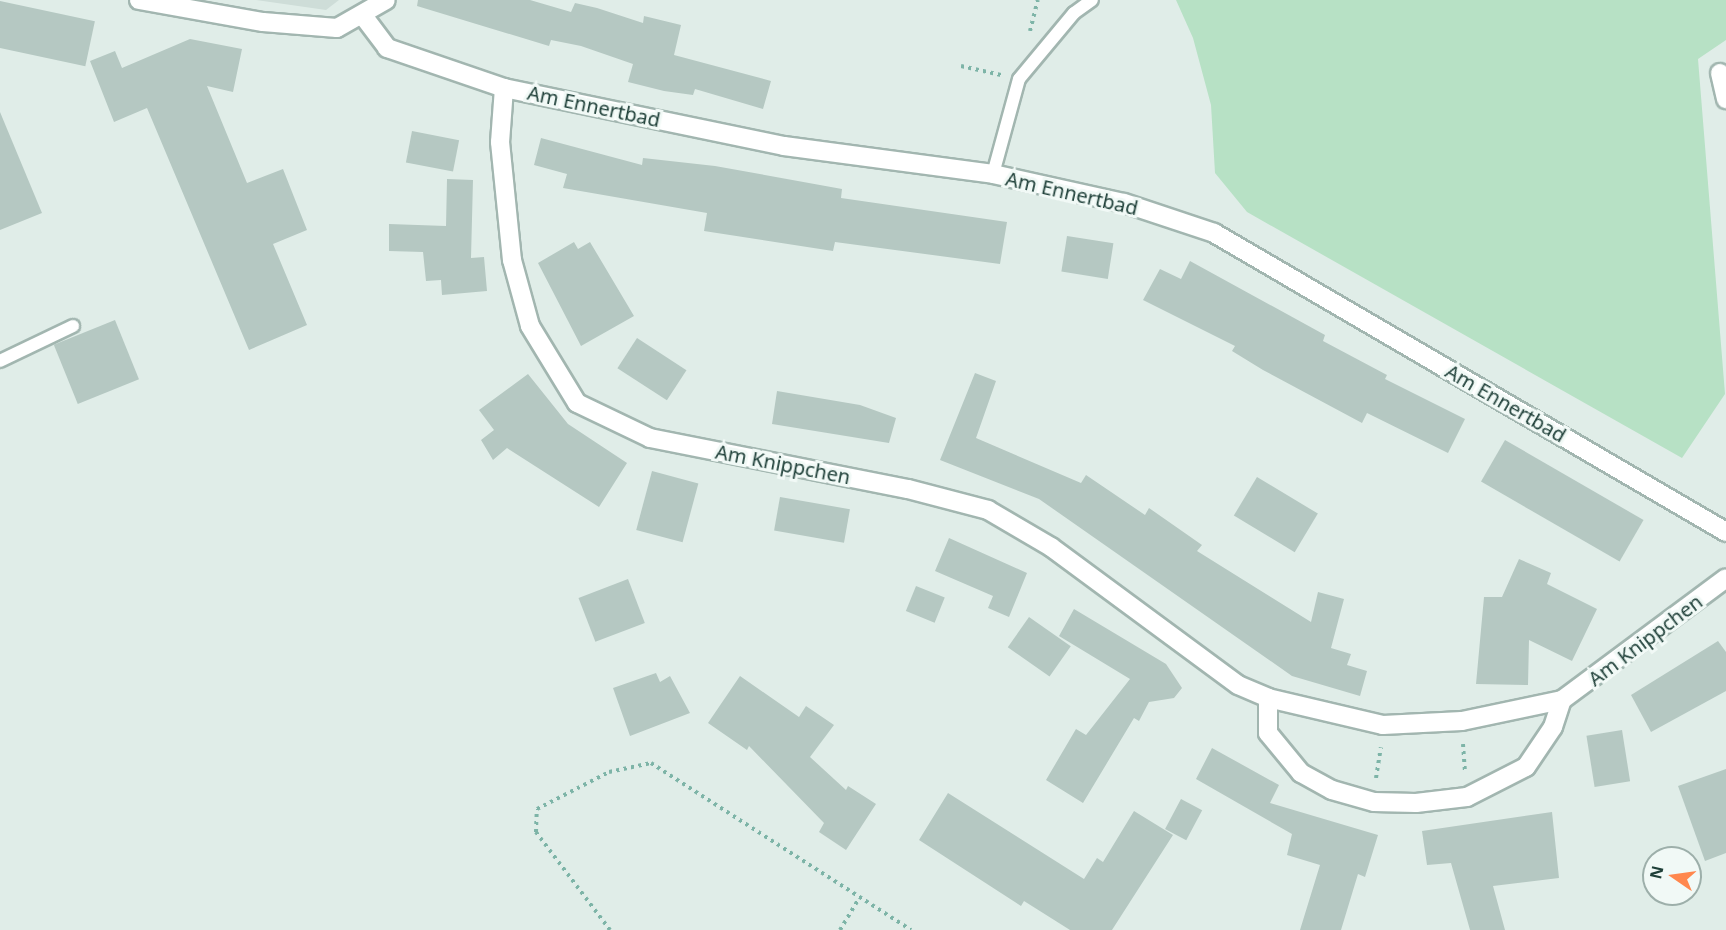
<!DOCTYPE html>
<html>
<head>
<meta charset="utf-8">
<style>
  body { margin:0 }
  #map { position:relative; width:1726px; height:930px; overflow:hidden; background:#e0ede8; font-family:"Noto Sans",sans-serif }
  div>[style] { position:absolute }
  .built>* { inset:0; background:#ceddd8 }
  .green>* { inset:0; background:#b7e1c5 }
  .building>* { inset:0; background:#b5c8c2; transform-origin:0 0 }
  .path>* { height:4px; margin-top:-2px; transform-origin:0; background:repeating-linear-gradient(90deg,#7db4a7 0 3px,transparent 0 7.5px) }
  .roads { filter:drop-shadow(2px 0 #a2b6b0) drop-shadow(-2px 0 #a2b6b0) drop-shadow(0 2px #a2b6b0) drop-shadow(0 -2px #a2b6b0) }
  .lane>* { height:12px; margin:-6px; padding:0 6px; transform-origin:6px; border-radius:6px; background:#fff }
  .street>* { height:18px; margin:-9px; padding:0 9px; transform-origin:9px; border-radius:9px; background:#fff }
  span { translate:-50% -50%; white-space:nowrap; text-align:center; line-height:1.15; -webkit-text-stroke:6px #f1f9f6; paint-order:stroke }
  .street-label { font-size:20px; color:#1f4039 }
  .north { position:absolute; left:1642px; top:846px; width:60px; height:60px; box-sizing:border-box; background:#f1f9f6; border:2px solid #9dafaa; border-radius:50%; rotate:283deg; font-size:16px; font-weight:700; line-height:24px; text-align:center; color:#1f4039 }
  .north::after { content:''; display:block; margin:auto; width:21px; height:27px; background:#ff874d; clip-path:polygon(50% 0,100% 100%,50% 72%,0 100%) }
</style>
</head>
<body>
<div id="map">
  <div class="built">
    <div style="clip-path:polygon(256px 0,339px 0,326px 10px)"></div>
  </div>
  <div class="green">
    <div style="clip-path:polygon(1176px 0,1726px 0,1726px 40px,1698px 59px,1725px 394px,1682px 458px,1247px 212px,1215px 173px,1211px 105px,1193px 38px)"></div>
  </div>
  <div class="building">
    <div style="clip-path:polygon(418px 0,530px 0,571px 12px,575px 3px,597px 8px,643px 23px,644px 16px,681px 25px,674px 55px,771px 81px,763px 109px,695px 89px,693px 95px,664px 91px,628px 82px,633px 64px,581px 46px,551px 40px,549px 46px,417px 6px)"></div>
    <div style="left:0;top:1px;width:97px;height:46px;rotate:12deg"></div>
    <div style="clip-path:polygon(190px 39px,242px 49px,233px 92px,207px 86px,247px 183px,283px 169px,307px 230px,273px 244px,307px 325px,249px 350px,147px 108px,114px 122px,90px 61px,115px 51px,122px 68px)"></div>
    <div style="clip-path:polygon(0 112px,42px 213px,0 230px)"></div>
    <div style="left:412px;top:131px;width:48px;height:32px;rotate:11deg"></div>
    <div style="clip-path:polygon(541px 138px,642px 165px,643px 158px,715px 166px,842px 189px,841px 198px,1007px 222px,1000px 264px,835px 242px,833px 251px,704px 231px,707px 213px,563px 188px,567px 174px,534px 165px)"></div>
    <div style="clip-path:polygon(447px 179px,473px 180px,471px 258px,484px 257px,487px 291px,442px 295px,441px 280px,426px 281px,423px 252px,389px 251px,389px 224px,446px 226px)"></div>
    <div style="left:1067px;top:236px;width:47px;height:36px;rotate:9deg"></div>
    <div style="clip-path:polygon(574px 242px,578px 249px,590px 242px,634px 316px,581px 346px,538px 263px)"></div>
    <div style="clip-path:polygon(1190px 261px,1325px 335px,1323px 341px,1387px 375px,1385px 379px,1465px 419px,1448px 453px,1367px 413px,1362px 423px,1263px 370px,1232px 351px,1235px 346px,1143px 300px,1160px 269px,1181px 279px)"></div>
    <div style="left:115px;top:320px;width:64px;height:66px;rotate:68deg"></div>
    <div style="left:637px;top:338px;width:59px;height:36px;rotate:33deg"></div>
    <div style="clip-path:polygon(975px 373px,996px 381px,976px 438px,1081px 483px,1086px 475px,1145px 515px,1149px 508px,1202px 545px,1197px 551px,1311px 622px,1318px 592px,1344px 599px,1331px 648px,1351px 654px,1347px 665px,1367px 671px,1360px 696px,1292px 676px,1039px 499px,940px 460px)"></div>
    <div style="clip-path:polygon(528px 374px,568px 424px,627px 463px,599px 507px,507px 448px,493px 460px,481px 440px,494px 430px,479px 410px)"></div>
    <div style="clip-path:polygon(777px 391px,860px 405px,896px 418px,889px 443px,772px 424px)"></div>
    <div style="left:1505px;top:440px;width:160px;height:48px;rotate:30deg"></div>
    <div style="left:652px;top:471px;width:48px;height:61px;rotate:15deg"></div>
    <div style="left:1257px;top:477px;width:71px;height:45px;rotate:31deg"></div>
    <div style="left:780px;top:497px;width:71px;height:34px;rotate:10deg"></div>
    <div style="clip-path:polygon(949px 538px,1027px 573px,1009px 617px,988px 608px,993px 596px,935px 571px)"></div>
    <div style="clip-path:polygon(1519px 559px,1551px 573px,1547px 584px,1597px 609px,1572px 661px,1529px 640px,1528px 685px,1476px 684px,1484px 597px,1502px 597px)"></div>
    <div style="left:628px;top:579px;width:47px;height:53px;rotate:69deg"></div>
    <div style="left:916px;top:586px;width:31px;height:27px;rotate:22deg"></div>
    <div style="clip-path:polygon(1074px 609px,1166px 664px,1182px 688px,1174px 698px,1149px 702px,1139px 721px,1134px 718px,1083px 803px,1046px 780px,1076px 729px,1086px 735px,1130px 679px,1059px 636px)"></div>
    <div style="left:1029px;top:617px;width:51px;height:37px;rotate:35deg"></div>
    <div style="clip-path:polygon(1718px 641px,1726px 652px,1726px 691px,1651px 732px,1631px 695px)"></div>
    <div style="clip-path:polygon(656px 673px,660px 682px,670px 676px,690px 713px,630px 736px,613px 688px)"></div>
    <div style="clip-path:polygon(740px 676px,799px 717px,806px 706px,834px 725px,810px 757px,846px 790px,848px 786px,876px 804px,846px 850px,819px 832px,824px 823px,749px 746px,747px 750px,708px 723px)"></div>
    <div style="left:1622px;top:730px;width:52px;height:36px;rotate:81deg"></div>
    <div style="clip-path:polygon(1212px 748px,1279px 785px,1270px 803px,1378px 835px,1365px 877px,1358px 874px,1341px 930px,1300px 930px,1320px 865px,1287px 855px,1292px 834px,1196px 779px)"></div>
    <div style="clip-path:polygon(1726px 769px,1726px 853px,1705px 861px,1678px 786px)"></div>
    <div style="clip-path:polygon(948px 793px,1084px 879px,1097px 858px,1103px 862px,1134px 811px,1173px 835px,1112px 930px,1070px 930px,1024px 901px,1021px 906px,919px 840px)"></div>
    <div style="left:1181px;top:799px;width:24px;height:34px;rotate:28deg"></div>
    <div style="clip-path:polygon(1552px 812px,1559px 878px,1493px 886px,1505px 930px,1470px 930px,1451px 863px,1427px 865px,1422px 831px)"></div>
  </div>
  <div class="path">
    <div style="left:1030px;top:31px;width:32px;rotate:-76deg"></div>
    <div style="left:961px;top:66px;width:41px;rotate:12.7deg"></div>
    <div style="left:1463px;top:744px;width:28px;rotate:86deg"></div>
    <div style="left:1376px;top:778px;width:31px;rotate:-81deg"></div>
    <div style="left:610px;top:930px;width:123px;rotate:-127.1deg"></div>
    <div style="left:536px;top:832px;width:23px;rotate:-88deg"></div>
    <div style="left:537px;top:809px;width:81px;rotate:-27.2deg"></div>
    <div style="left:609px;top:772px;width:43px;rotate:-12.1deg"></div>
    <div style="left:651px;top:763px;width:309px;rotate:32.7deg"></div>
    <div style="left:840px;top:930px;width:37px;rotate:-59deg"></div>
  </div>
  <div class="roads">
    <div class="lane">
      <div style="left:993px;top:174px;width:98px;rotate:-74.7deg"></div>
      <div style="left:1019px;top:79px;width:86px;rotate:-50.2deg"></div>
      <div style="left:1074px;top:13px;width:22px;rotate:-36deg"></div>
      <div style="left:0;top:361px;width:81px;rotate:-25.6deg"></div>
    </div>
    <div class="street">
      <div style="left:139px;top:0;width:126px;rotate:10.1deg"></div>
      <div style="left:263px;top:22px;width:74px;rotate:4.6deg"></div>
      <div style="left:337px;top:28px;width:56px;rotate:-29.7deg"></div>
      <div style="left:364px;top:17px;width:39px;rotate:53deg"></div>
      <div style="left:387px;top:48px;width:124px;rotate:18.9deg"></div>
      <div style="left:504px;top:88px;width:286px;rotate:11.7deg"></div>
      <div style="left:784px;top:146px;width:211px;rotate:7.6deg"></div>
      <div style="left:993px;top:174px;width:134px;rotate:12.5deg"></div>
      <div style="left:1124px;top:203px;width:95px;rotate:18.4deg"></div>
      <div style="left:1214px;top:233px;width:593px;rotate:30.28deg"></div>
      <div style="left:1720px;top:73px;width:27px;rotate:77deg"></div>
      <div style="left:504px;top:88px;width:54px;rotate:94.2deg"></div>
      <div style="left:500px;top:142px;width:119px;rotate:84.2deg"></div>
      <div style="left:512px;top:260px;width:68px;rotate:74.7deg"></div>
      <div style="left:530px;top:326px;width:90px;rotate:58.6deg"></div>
      <div style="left:577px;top:403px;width:81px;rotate:25.6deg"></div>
      <div style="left:650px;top:438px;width:263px;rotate:11.2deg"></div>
      <div style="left:908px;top:489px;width:83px;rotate:14.7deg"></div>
      <div style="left:988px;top:510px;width:73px;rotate:30.4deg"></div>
      <div style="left:1051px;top:547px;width:232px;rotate:36.4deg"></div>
      <div style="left:1238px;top:685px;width:33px;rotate:23deg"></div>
      <div style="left:1268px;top:698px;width:118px;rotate:13.2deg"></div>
      <div style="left:1383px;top:725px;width:79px;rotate:-2.9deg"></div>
      <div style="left:1462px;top:721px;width:102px;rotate:-11.9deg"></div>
      <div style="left:1562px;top:700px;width:204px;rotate:-36.6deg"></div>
      <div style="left:1268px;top:698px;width:35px;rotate:90deg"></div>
      <div style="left:1268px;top:733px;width:52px;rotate:50.5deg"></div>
      <div style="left:1301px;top:773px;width:35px;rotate:29deg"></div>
      <div style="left:1332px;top:790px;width:44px;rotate:15.9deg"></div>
      <div style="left:1374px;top:802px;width:42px;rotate:1.4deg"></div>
      <div style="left:1416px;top:803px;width:51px;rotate:-6.7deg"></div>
      <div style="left:1467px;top:797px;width:66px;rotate:-27deg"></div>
      <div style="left:1526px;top:767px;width:48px;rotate:-56deg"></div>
      <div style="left:1553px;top:727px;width:28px;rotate:-72deg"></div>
    </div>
  </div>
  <div class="street-label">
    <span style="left:594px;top:106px;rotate:12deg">Am Ennertbad</span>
    <span style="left:1072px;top:193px;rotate:13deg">Am Ennertbad</span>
    <span style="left:1506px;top:403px;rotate:30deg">Am Ennertbad</span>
    <span style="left:783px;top:464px;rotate:11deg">Am Knippchen</span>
    <span style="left:1645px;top:640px;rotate:-37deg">Am Knippchen</span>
  </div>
  <div class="north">N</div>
</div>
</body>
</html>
